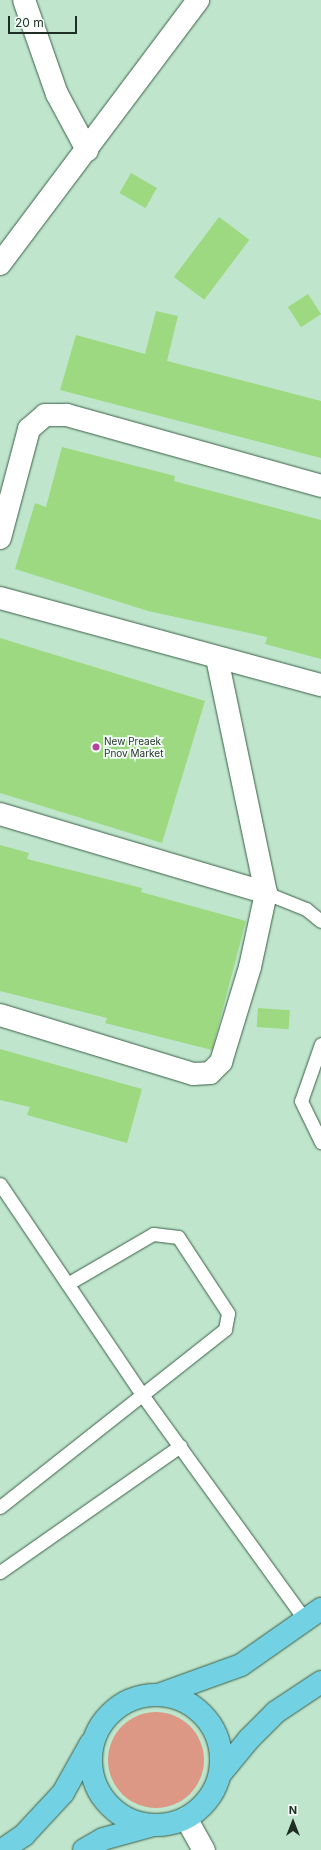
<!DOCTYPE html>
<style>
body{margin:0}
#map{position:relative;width:321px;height:1850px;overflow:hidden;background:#bfe6cc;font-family:Inter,sans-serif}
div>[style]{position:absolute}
.green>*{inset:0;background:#dd9885}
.round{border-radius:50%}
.building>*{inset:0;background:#9dd980;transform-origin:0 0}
.roads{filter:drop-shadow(0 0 1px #3b5e48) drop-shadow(0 0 1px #3b5e48)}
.service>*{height:13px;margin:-6.5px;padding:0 6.5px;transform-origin:6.5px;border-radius:6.5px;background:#fff}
.minor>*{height:22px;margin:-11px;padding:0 11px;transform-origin:11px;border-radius:11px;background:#fff}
.primary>*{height:22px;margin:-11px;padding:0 11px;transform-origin:11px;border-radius:11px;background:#73d1e4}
.primary>.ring{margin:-11px;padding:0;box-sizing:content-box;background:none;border:22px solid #73d1e4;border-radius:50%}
.dots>*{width:11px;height:11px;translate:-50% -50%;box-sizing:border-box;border:2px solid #f6fef9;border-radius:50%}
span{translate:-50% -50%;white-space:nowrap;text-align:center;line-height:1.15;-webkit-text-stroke:3.5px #f6fef9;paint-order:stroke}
.poi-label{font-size:10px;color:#1f2e24}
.left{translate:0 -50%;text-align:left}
.north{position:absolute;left:273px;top:1802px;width:40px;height:40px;-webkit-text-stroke:3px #f6fef9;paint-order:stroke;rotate:0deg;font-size:11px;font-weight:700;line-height:16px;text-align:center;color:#1f2e24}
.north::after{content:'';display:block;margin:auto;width:14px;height:18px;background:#1f2e24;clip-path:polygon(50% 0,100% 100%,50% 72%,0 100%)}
.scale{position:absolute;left:8px;top:16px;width:69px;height:18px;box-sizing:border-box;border:2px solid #1f2e24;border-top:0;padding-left:5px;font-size:12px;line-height:14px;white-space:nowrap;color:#1f2e24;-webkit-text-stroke:3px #f6fef9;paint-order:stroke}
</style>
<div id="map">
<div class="green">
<i class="round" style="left:108px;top:1712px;width:96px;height:96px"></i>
</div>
<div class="building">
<i style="left:131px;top:173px;width:30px;height:23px;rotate:30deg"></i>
<i style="left:219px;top:217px;width:38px;height:75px;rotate:37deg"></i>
<i style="left:308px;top:294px;width:24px;height:24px;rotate:57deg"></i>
<i style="clip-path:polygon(156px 311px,178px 316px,167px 361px,321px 401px,321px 458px,60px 390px,76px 335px,145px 354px)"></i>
<i style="clip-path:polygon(62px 447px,175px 476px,174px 481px,321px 520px,321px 659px,265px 644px,267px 637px,148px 611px,15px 569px,35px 503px,46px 507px)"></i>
<i style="clip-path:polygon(0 638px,205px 701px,162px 843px,0 793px)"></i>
<i style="clip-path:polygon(0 845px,29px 853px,27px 859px,142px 888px,141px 892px,246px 921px,212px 1050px,105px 1023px,107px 1018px,0 991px)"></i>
<i style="left:258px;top:1008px;width:32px;height:19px;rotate:4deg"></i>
<i style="clip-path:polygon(0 1049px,142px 1089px,127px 1143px,27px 1115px,30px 1107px,0 1100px)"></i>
</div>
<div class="roads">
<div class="service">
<i style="left:266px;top:893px;width:43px;rotate:21.8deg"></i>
<i style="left:306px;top:909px;width:19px;rotate:39deg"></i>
<i style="left:321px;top:1044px;width:60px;rotate:109.3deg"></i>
<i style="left:301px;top:1101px;width:46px;rotate:64deg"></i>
<i style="left:0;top:1184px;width:256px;rotate:56deg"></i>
<i style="left:143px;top:1396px;width:276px;rotate:54.1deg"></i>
<i style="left:0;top:1507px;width:287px;rotate:-38.3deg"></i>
<i style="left:225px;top:1329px;width:16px;rotate:-79deg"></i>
<i style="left:228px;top:1313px;width:91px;rotate:-123.3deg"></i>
<i style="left:178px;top:1237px;width:25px;rotate:-173deg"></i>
<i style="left:153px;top:1234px;width:99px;rotate:149.8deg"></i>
<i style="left:0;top:1572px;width:220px;rotate:-35deg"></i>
</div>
<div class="minor">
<i style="left:24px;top:0;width:100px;rotate:70.7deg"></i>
<i style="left:57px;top:94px;width:64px;rotate:61.8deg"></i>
<i style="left:0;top:264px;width:330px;rotate:-53.1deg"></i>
<i style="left:0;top:538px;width:113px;rotate:-75.1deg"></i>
<i style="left:29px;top:429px;width:21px;rotate:-41deg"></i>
<i style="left:45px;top:415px;width:22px"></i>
<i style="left:67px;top:415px;width:264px;rotate:15.6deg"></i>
<i style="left:0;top:598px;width:333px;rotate:15.2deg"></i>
<i style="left:0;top:814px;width:277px;rotate:16.5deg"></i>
<i style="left:0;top:1015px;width:202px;rotate:17deg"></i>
<i style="left:193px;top:1074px;width:17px;rotate:-3deg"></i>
<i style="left:210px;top:1073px;width:16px;rotate:-45deg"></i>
<i style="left:221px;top:1062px;width:99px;rotate:-73deg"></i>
<i style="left:250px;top:967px;width:76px;rotate:-77.8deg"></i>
<i style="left:266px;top:893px;width:240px;rotate:-101.8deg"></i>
<i style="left:186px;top:1818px;width:37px;rotate:61deg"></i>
</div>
<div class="primary">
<i class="ring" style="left:91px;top:1695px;width:108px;height:108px"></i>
<i style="left:158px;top:1695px;width:88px;rotate:-19.9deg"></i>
<i style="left:241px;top:1665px;width:98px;rotate:-35deg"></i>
<i style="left:221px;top:1773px;width:44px;rotate:-50.5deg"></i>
<i style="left:249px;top:1739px;width:38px;rotate:-45deg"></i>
<i style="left:276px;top:1712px;width:54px;rotate:-33.7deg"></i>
<i style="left:2px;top:1850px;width:27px;rotate:-34deg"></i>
<i style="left:24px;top:1835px;width:57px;rotate:-47.1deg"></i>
<i style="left:63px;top:1793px;width:57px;rotate:-60.8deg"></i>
<i style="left:84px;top:1850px;width:22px;rotate:-30deg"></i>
<i style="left:103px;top:1839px;width:49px;rotate:-15.5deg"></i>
</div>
</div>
<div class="dots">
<i style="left:96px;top:747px;background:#b5439f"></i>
</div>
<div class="poi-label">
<span class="left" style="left:104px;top:747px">New Preaek<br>Pnov Market</span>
</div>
<div class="north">N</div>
<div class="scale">20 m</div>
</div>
